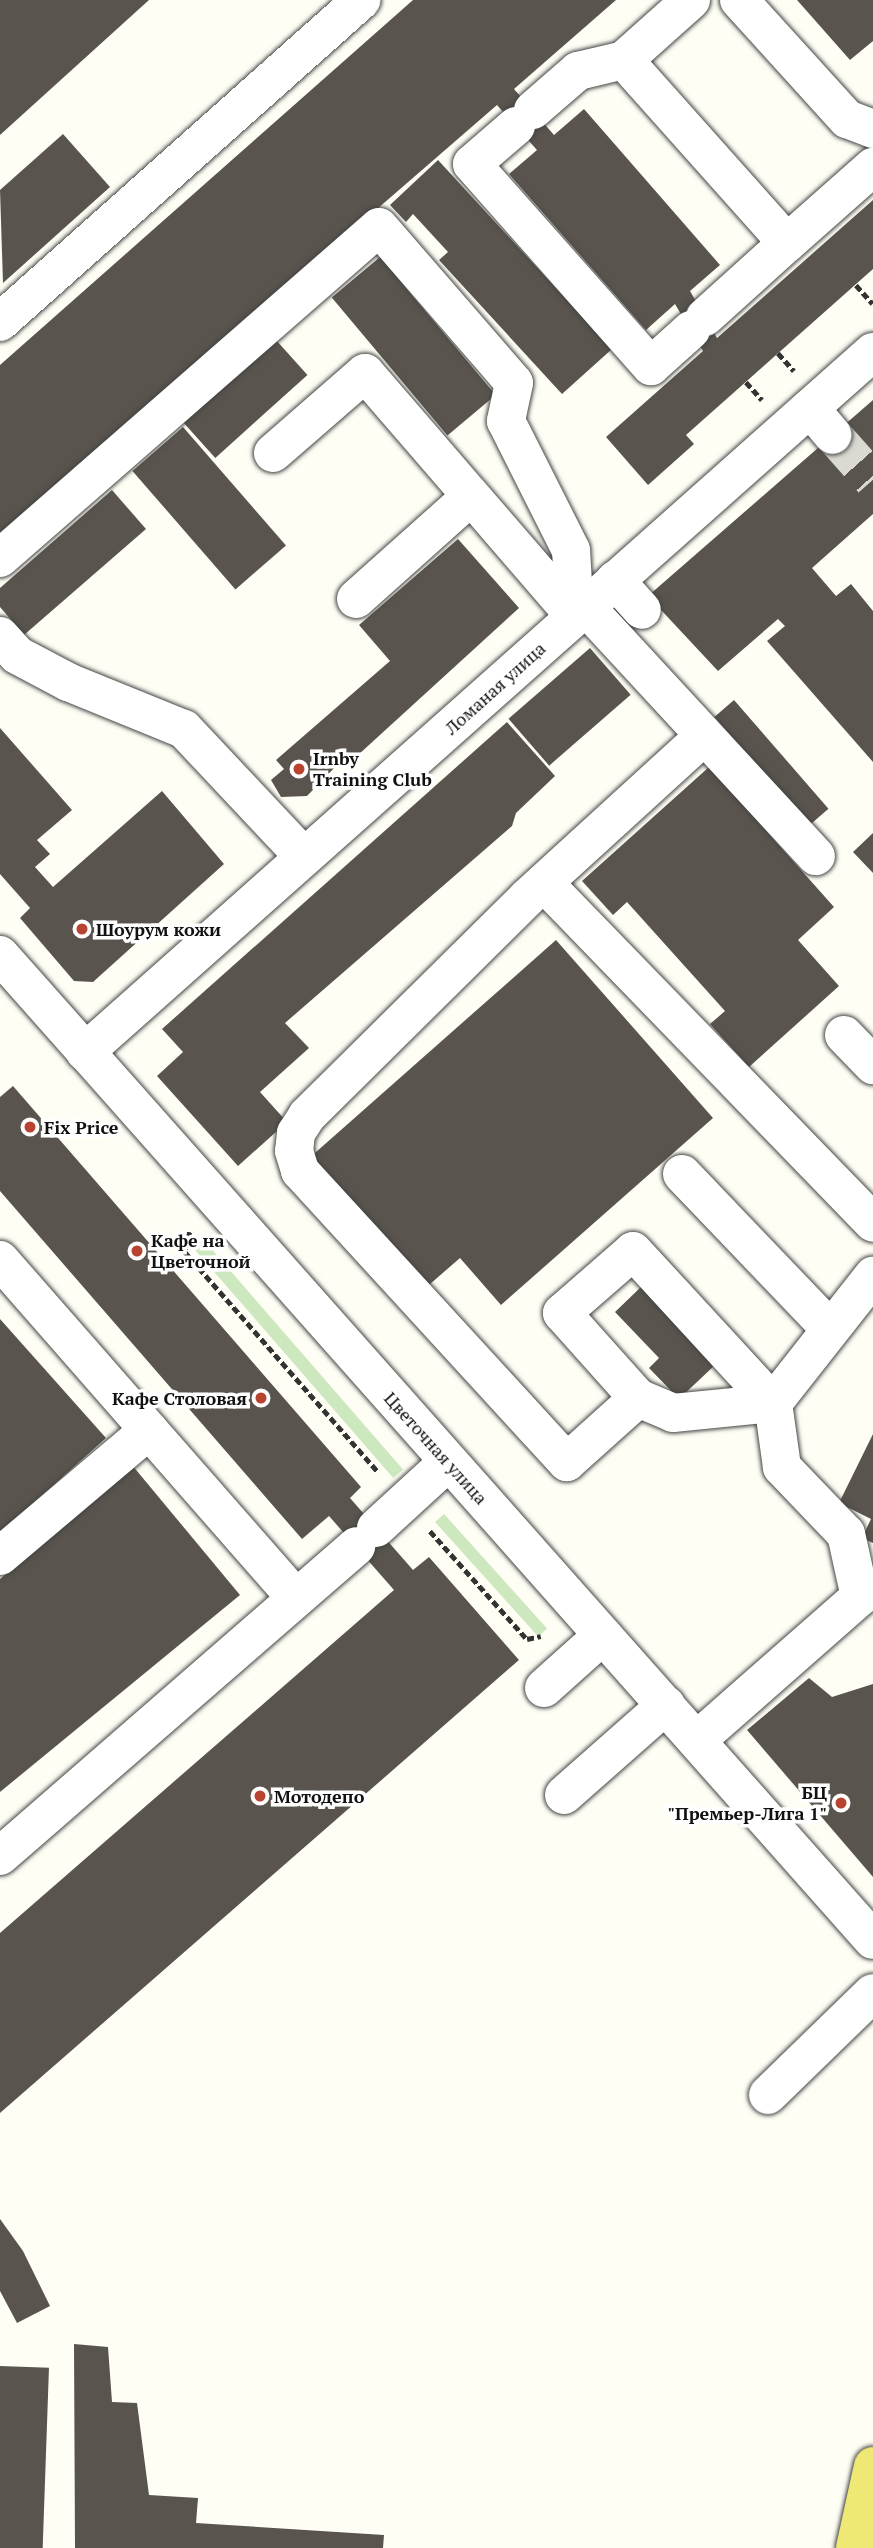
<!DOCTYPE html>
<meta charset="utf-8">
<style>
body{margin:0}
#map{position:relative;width:873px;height:2548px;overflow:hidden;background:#fefef5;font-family:"PT Serif",serif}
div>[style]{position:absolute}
.green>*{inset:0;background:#cde8bf;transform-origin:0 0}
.building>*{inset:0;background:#59544d;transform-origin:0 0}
.minor-tunnel>*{height:38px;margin-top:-19px;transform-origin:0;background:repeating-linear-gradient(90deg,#dadad3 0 38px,transparent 0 57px)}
.path>*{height:4.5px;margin-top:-2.25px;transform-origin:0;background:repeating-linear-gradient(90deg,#333 0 7px,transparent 0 10.5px)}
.roads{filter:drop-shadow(0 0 2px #444) drop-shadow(0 0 2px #444)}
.minor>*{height:38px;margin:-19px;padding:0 19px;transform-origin:19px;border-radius:19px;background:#fff}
.major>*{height:38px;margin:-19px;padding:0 19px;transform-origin:19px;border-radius:19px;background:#efe874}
.dots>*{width:19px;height:19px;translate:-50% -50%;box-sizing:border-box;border:4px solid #fff;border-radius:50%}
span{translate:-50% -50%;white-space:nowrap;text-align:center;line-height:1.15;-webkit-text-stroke:7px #fff;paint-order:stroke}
.street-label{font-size:18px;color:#111}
.poi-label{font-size:18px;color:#111;font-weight:700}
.left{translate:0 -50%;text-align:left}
.right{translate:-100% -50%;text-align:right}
</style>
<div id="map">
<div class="green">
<i style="left:201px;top:1237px;width:308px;height:13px;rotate:49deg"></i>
<i style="left:444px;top:1514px;width:154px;height:12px;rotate:48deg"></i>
</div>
<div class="building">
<i style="clip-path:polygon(0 0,149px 0,0 135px)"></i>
<i style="clip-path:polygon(413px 0,616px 0,514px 89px,554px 135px,584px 109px,720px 265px,690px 291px,717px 338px,873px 200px,873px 269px,686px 435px,694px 444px,648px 485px,606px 437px,703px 351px,675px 304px,646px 330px,509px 174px,537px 150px,497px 105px,0 536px,0 365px)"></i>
<i style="clip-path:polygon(797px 0,873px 0,873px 41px,850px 60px)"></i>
<i style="clip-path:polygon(63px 134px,110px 187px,3px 283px,0 190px)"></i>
<i style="clip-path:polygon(438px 160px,612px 349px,562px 394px,439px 260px,448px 252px,413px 214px,406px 222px,390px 205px)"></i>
<i style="left:380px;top:257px;width:180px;height:63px;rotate:50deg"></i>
<i style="left:276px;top:340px;width:47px;height:124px;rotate:48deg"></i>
<i style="clip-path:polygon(873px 400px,873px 514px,812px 568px,836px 596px,851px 584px,873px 611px,873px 762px,767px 641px,785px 626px,778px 619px,718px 671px,648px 596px)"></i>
<i style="left:183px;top:427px;width:157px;height:67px;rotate:49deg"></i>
<i style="clip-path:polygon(112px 490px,146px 529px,24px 635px,0 607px,0 588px)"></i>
<i style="clip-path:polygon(458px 539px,519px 608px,346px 766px,341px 761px,307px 796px,281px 797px,271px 780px,284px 769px,276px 760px,390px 661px,359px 625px)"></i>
<i style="left:590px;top:648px;width:62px;height:108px;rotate:49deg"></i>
<i style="left:734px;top:700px;width:144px;height:26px;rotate:49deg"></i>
<i style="clip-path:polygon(507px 722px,555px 776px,516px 813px,512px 826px,285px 1023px,309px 1048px,260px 1092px,287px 1122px,238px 1166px,157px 1076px,183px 1052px,162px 1029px)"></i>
<i style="clip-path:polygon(0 728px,72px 810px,37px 840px,50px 854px,35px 867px,53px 887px,162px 791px,224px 864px,93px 982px,74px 981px,20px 918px,30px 908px,0 874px)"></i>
<i style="clip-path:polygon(709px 767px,834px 907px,798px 940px,839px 986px,749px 1067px,710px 1024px,725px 1011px,627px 902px,613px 915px,582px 881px)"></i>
<i style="clip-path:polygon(873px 833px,873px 873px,853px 852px)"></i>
<i style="clip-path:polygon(556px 940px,713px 1118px,501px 1305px,460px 1258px,422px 1291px,307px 1160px)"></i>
<i style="clip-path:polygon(13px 1086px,361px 1487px,350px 1498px,413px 1570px,429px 1557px,519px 1660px,0 2113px,0 1933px,394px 1590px,329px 1516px,302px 1539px,0 1191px,0 1097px)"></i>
<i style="clip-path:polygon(641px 1287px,715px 1365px,679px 1399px,649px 1368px,659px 1358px,615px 1312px)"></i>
<i style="clip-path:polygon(0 1319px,106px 1438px,0 1533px)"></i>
<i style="clip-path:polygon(873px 1434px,873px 1543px,862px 1538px,871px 1519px,839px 1503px)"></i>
<i style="clip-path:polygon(132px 1465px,240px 1595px,0 1792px,0 1579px)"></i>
<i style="clip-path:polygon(809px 1678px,832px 1697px,873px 1684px,873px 1877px,747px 1730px)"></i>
<i style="clip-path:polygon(0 2219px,23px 2251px,50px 2306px,17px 2323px,0 2291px)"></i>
<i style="clip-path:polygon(74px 2344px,108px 2347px,112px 2402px,137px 2403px,149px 2495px,198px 2498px,196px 2523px,384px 2535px,383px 2548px,75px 2548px)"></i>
<i style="left:0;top:2366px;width:49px;height:182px;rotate:2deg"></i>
</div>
<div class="minor-tunnel">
<i style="left:833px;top:435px;width:60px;rotate:48.4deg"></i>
</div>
<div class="path">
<i style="left:856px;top:285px;width:25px;rotate:48deg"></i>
<i style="left:778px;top:353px;width:24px;rotate:48deg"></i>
<i style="left:746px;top:382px;width:24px;rotate:48deg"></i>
<i style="left:190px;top:1232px;width:21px;rotate:104deg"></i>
<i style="left:185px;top:1252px;width:293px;rotate:48.7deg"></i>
<i style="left:430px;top:1531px;width:145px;rotate:48.1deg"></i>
<i style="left:527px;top:1639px;width:14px;rotate:-12deg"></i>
</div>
<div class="roads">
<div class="minor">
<i style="left:691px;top:0;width:90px;rotate:138.2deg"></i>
<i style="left:624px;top:60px;width:245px;rotate:48.3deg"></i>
<i style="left:787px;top:243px;width:115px;rotate:-41.5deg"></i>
<i style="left:739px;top:0;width:161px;rotate:47.8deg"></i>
<i style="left:847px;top:119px;width:28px;rotate:21deg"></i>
<i style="left:533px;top:110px;width:60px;rotate:-40.9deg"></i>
<i style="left:578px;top:71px;width:47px;rotate:-13.4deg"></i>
<i style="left:516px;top:126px;width:58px;rotate:139.2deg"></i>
<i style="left:472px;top:164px;width:270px;rotate:48.5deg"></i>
<i style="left:651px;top:366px;width:54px;rotate:-42deg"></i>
<i style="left:705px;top:317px;width:110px;rotate:-42.1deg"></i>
<i style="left:0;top:322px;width:484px;rotate:-41.7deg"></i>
<i style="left:810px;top:408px;width:35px;rotate:50deg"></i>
<i style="left:273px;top:453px;width:122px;rotate:-41deg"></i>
<i style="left:365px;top:373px;width:321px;rotate:49.2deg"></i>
<i style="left:0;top:558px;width:503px;rotate:-41.13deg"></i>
<i style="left:379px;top:227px;width:206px;rotate:49.1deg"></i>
<i style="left:514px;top:383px;width:39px;rotate:102deg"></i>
<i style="left:506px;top:421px;width:144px;rotate:63.3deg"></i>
<i style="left:571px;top:550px;width:66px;rotate:86.5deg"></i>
<i style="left:615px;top:580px;width:40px;rotate:48deg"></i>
<i style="left:356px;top:599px;width:154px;rotate:-41.8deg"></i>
<i style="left:586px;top:607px;width:339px;rotate:47.3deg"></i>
<i style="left:0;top:636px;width:25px;rotate:48deg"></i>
<i style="left:17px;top:655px;width:58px;rotate:27.9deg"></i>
<i style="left:68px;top:682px;width:125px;rotate:22.1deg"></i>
<i style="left:184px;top:729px;width:175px;rotate:46.8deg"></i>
<i style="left:702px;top:738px;width:237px;rotate:137.6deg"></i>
<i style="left:527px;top:898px;width:310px;rotate:135.3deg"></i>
<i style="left:307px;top:1116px;width:20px;rotate:123deg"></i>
<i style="left:296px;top:1133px;width:18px;rotate:96deg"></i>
<i style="left:294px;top:1151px;width:21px;rotate:73deg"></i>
<i style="left:300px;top:1171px;width:395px;rotate:47.5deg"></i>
<i style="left:567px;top:1462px;width:96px;rotate:-42deg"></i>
<i style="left:638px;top:1398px;width:38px;rotate:23deg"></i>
<i style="left:673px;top:1413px;width:100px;rotate:-5.7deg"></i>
<i style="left:544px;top:883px;width:473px;rotate:45.9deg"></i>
<i style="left:0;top:955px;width:1316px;rotate:48.45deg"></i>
<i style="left:844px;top:1035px;width:42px;rotate:46deg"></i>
<i style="left:85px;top:1052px;width:1054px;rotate:-41.62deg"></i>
<i style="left:682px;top:1174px;width:214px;rotate:46.3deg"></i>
<i style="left:0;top:1260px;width:449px;rotate:48.8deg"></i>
<i style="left:638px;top:1398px;width:114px;rotate:-131.8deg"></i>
<i style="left:562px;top:1313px;width:94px;rotate:-41.1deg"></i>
<i style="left:633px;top:1251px;width:207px;rotate:47.4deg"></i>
<i style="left:376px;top:1528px;width:98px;rotate:-42.5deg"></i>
<i style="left:0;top:1556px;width:195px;rotate:-40.2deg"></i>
<i style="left:544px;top:1688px;width:79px;rotate:-41.9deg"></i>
<i style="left:697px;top:1740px;width:217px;rotate:-41.3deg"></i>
<i style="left:860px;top:1597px;width:65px;rotate:-102.5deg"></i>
<i style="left:846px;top:1534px;width:93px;rotate:-133.7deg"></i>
<i style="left:782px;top:1467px;width:65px;rotate:-98deg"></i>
<i style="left:773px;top:1403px;width:162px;rotate:-51.8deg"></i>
<i style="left:564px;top:1795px;width:136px;rotate:-41.4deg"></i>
<i style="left:0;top:1856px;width:472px;rotate:-41deg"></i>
<i style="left:768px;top:2095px;width:146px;rotate:-44.2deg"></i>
</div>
<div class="major">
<i style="left:855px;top:2548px;width:84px;rotate:-77.6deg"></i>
</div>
</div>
<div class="dots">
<i style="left:299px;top:769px;background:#b84331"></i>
<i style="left:82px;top:929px;background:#b84331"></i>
<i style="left:30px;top:1127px;background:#b84331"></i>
<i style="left:137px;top:1251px;background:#b84331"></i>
<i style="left:261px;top:1398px;background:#b84331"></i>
<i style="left:260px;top:1796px;background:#b84331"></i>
<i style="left:841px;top:1803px;background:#b84331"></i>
</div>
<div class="street-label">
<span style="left:495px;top:688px;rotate:-42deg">Ломаная улица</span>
<span style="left:436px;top:1448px;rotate:48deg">Цветочная улица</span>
</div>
<div class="poi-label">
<span class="left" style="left:313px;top:769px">Irnby<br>Training Club</span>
<span class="left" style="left:96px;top:929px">Шоурум кожи</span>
<span class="left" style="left:44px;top:1127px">Fix Price</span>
<span class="left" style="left:151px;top:1251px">Кафе на<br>Цветочной</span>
<span class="right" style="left:247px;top:1398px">Кафе Столовая</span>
<span class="right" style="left:827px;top:1803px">БЦ<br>"Премьер-Лига 1"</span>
<span class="left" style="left:274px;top:1796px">Мотодепо</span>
</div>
</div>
